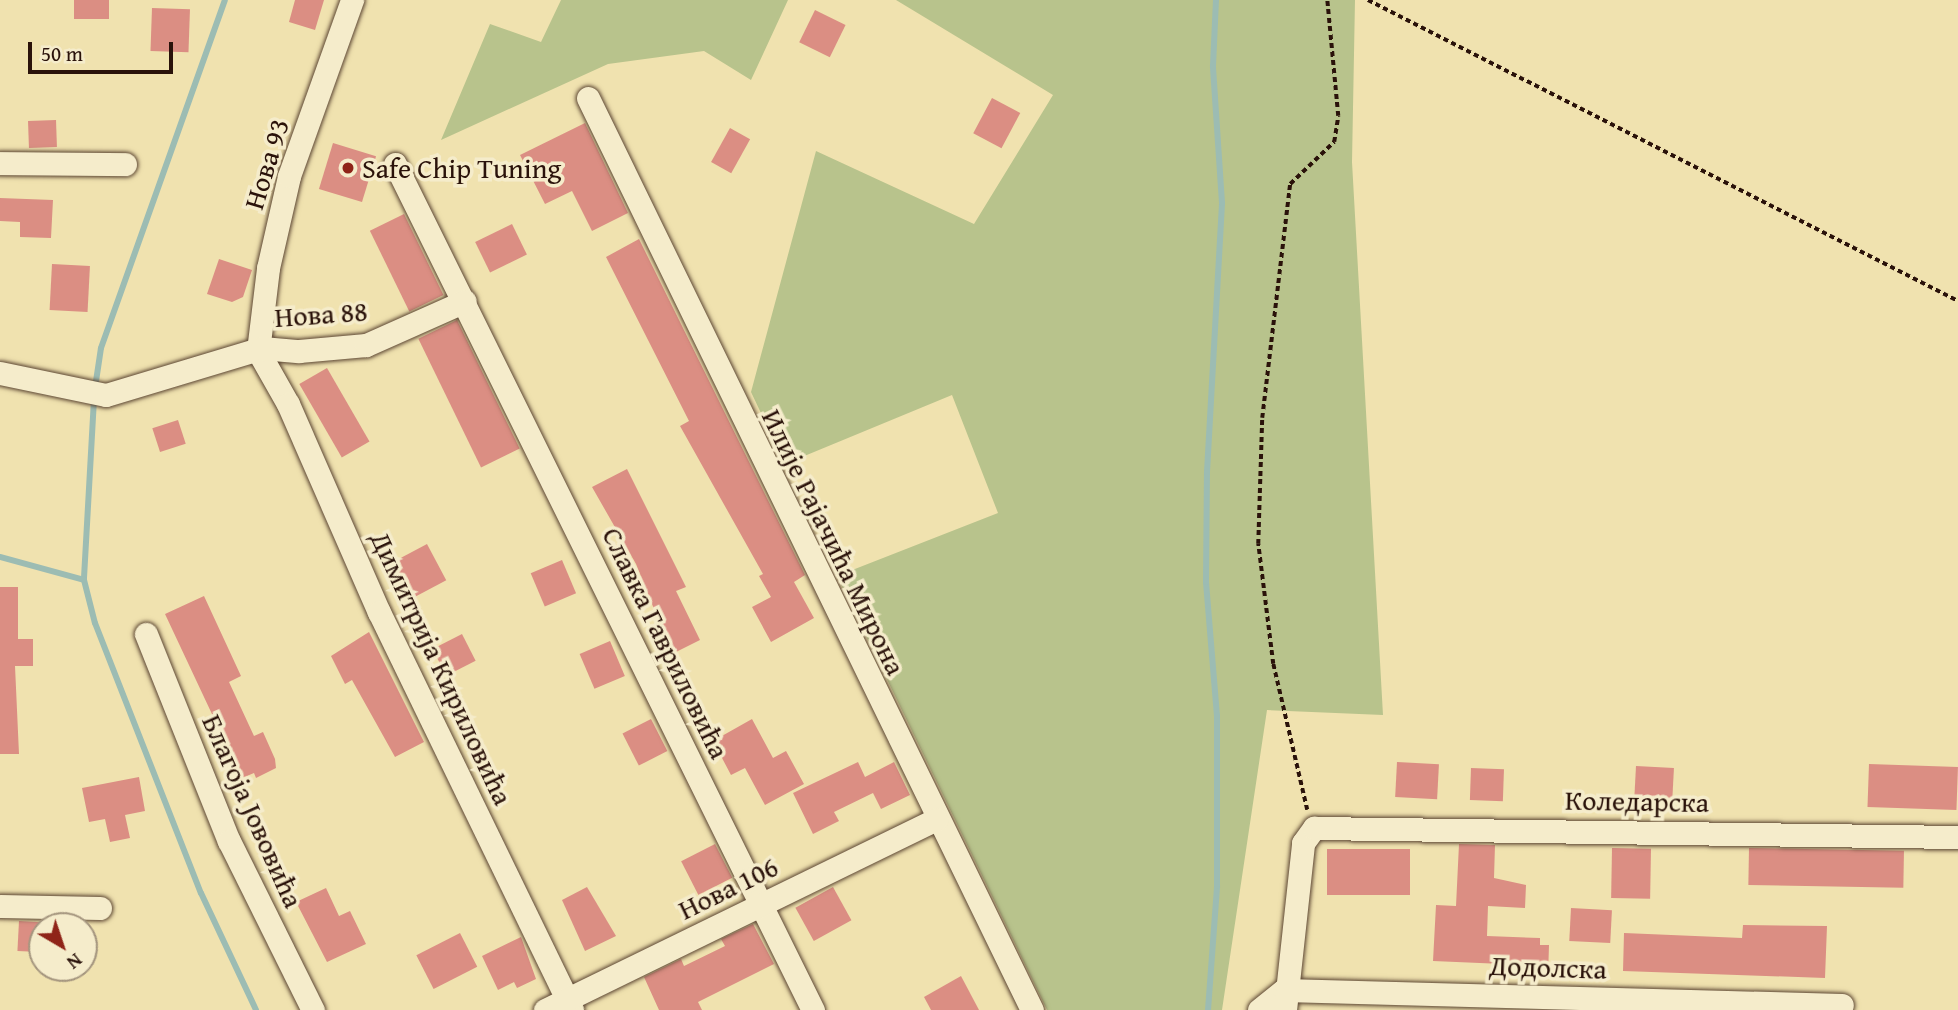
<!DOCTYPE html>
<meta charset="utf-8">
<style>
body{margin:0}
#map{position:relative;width:1958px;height:1010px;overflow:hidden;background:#f0e2af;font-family:"Gentium Book Plus",serif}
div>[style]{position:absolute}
.green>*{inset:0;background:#b8c38c}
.stream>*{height:6px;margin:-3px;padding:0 3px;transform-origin:3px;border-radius:3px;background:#9cbcb3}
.building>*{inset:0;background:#db8e83;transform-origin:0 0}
.path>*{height:3.5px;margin-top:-1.75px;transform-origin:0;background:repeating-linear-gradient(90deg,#2a120a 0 5px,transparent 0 8.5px)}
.roads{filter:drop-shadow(0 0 2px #5c4633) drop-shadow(0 0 2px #5c4633)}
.minor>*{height:23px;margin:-11.5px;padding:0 11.5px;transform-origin:11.5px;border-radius:11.5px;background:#f5eccb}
.dots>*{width:19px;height:19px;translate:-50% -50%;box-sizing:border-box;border:4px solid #f5eccb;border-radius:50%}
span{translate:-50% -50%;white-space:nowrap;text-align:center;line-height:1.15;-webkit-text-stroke:7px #f5eccb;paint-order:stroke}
.street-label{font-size:28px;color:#2a120a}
.poi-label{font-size:28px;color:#2a120a}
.left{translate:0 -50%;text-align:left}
.north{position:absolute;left:28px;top:912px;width:70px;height:70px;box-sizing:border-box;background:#f5eccb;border:2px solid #a4957e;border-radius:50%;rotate:141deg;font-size:19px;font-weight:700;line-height:28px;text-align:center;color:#2a120a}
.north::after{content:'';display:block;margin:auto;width:24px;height:32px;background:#8f2418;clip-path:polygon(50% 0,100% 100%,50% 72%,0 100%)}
.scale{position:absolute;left:28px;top:42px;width:145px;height:32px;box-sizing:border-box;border:4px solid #2a120a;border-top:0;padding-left:9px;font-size:21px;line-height:24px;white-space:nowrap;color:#2a120a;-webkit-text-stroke:5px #f5eccb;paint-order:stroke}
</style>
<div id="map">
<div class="green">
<i style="clip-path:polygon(561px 0,788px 0,751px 80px,704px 51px,608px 64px,441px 140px,490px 24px,541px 42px)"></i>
<i style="clip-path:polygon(896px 0,1355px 0,1352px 162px,1383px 715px,1267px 710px,1222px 1010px,1047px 1010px,837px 576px,998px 513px,952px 395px,785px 464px,751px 392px,816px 151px,974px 224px,1053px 95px)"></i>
</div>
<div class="stream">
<i style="left:95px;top:388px;width:40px;rotate:-81.5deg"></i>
<i style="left:101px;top:348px;width:369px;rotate:-70.4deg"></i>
<i style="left:94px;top:399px;width:181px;rotate:93.2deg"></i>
<i style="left:84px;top:580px;width:44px;rotate:75.7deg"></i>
<i style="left:95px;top:623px;width:290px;rotate:68.6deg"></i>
<i style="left:201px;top:893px;width:129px;rotate:64.8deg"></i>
<i style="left:0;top:557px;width:87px;rotate:15.3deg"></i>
<i style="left:1208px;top:1010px;width:124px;rotate:-85.8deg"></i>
<i style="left:1217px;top:886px;width:170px;rotate:-90deg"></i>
<i style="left:1217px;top:716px;width:134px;rotate:-94.7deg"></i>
<i style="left:1206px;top:582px;width:110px;rotate:-89.5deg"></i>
<i style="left:1207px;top:472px;width:269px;rotate:-86.8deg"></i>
<i style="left:1222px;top:203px;width:137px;rotate:-93.8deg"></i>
<i style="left:1213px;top:66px;width:66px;rotate:-87.4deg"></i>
</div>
<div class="building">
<i style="left:74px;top:0;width:35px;height:19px"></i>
<i style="clip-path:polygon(295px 0,324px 0,315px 30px,289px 22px)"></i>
<i style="left:152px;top:8px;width:38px;height:43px;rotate:2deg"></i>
<i style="left:815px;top:10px;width:34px;height:36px;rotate:26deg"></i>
<i style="left:992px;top:98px;width:32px;height:40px;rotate:28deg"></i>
<i style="left:56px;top:120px;width:27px;height:28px;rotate:88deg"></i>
<i style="clip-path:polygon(585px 123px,628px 213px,592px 231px,572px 191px,545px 204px,520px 155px)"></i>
<i style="left:730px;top:128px;width:23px;height:39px;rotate:29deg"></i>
<i style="left:333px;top:143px;width:45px;height:48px;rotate:17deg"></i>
<i style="clip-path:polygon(0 198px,53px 200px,51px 238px,20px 237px,20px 222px,0 221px)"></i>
<i style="left:404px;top:214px;width:90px;height:38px;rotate:64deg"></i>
<i style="left:512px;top:224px;width:34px;height:41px;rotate:64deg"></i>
<i style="clip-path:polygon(639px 239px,805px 575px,794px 582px,814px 618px,771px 642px,752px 607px,771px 597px,759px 576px,763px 574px,680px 426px,689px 421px,606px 257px)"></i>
<i style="clip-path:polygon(219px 259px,252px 270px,243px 297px,232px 302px,207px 294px)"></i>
<i style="left:52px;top:264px;width:38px;height:46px;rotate:3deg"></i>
<i style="left:457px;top:320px;width:143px;height:43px;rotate:64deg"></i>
<i style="left:327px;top:368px;width:85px;height:32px;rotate:60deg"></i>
<i style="left:178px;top:420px;width:25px;height:27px;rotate:72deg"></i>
<i style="clip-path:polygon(627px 469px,686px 587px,676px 591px,700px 640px,672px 654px,636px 564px,592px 487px)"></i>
<i style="left:427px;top:544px;width:41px;height:40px;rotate:62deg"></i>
<i style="left:562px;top:560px;width:36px;height:34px;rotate:67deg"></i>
<i style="clip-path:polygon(0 587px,18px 587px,18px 639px,33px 639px,33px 666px,15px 666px,19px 754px,0 754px)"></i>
<i style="clip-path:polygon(204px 596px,241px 676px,229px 682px,254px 736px,263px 732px,275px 759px,276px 768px,256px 778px,254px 773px,242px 778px,165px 614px)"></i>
<i style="clip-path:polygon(369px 632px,424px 742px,395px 757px,352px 680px,345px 684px,331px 656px)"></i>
<i style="left:462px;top:634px;width:30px;height:33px;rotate:63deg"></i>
<i style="left:610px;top:641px;width:38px;height:33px;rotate:67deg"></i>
<i style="left:651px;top:719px;width:36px;height:32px;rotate:63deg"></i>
<i style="clip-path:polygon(752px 719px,773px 758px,786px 751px,804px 784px,765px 805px,745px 768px,731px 775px,713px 741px)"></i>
<i style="clip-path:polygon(858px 762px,865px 777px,894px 762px,910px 795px,881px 809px,873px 793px,834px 812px,839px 821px,813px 834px,793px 793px)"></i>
<i style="left:1397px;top:762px;width:42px;height:35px;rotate:3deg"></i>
<i style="left:1869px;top:764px;width:89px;height:43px;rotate:2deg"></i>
<i style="left:1636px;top:766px;width:38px;height:35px;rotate:3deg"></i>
<i style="left:1471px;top:768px;width:33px;height:32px;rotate:2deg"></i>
<i style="clip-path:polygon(139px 777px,145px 811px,125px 815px,130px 838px,110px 842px,105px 819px,89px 822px,82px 788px)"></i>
<i style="left:715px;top:844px;width:38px;height:38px;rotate:63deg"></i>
<i style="clip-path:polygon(1459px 844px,1495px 845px,1494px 878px,1526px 885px,1525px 908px,1488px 906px,1487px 936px,1540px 938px,1540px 945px,1549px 945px,1548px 977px,1503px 975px,1503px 964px,1433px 961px,1436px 905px,1456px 906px)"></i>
<i style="left:1612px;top:848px;width:39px;height:50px;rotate:1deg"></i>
<i style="left:1749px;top:848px;width:155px;height:37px;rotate:1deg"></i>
<i style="left:1410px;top:849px;width:46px;height:83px;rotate:90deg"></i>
<i style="clip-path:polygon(587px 887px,616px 936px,585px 951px,562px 900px)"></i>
<i style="left:833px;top:887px;width:38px;height:43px;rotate:61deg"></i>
<i style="clip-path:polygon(326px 888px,339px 916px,350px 911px,366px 944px,327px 962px,296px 902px)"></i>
<i style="left:1571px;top:908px;width:41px;height:33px;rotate:3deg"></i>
<i style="left:19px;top:921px;width:22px;height:30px;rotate:3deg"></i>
<i style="clip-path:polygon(753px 924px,774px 964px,698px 1002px,702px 1010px,659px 1010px,644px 977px,681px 959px,684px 966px,725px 946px,721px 939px)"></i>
<i style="clip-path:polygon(1743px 925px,1827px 926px,1825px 978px,1623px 971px,1624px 933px,1742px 938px)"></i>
<i style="left:460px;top:933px;width:38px;height:49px;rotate:63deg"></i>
<i style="clip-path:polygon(521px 937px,536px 979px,517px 988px,514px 982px,498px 990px,482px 956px)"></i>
<i style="clip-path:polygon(961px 976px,979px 1010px,931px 1010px,924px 997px)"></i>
</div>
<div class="path">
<i style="left:1368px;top:0;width:662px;rotate:27.03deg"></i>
<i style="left:1307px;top:810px;width:150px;rotate:-103.1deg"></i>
<i style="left:1273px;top:664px;width:121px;rotate:-97.1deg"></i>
<i style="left:1258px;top:544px;width:126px;rotate:-88.2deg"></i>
<i style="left:1262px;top:418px;width:236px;rotate:-83.2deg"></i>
<i style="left:1290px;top:184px;width:61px;rotate:-43.7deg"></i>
<i style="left:1334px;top:142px;width:26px;rotate:-81deg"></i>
<i style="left:1338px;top:116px;width:117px;rotate:-95.4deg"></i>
</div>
<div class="roads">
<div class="minor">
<i style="left:588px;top:98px;width:1014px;rotate:64.04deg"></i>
<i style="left:0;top:163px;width:125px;rotate:0.5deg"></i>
<i style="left:395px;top:164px;width:944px;rotate:63.71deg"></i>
<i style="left:258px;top:351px;width:61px;rotate:60.5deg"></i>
<i style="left:288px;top:404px;width:227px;rotate:66.4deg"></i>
<i style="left:379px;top:612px;width:442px;rotate:64.1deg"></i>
<i style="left:258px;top:351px;width:84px;rotate:-83.1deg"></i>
<i style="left:268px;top:268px;width:94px;rotate:-77.1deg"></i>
<i style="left:289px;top:176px;width:187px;rotate:-70.3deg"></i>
<i style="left:0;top:373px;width:108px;rotate:11.7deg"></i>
<i style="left:106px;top:395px;width:163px;rotate:-16.8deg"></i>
<i style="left:262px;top:348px;width:37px;rotate:5deg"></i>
<i style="left:299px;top:351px;width:67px;rotate:-5.1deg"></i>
<i style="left:366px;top:345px;width:108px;rotate:-24deg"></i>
<i style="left:146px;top:634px;width:223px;rotate:68.2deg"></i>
<i style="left:229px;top:841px;width:189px;rotate:63.6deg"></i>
<i style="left:0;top:906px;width:100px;rotate:1.1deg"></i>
<i style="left:545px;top:1010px;width:435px;rotate:-26deg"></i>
<i style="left:1259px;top:1010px;width:32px;rotate:-39deg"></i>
<i style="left:1284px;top:990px;width:558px;rotate:1.54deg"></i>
<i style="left:1285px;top:1010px;width:168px;rotate:-83.8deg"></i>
<i style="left:1303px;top:843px;width:19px;rotate:-54deg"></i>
<i style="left:1314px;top:828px;width:644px;rotate:0.8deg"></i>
</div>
</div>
<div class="dots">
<i style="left:348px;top:168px;background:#8f2418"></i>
</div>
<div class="street-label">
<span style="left:266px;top:164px;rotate:-73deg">Нова 93</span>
<span style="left:321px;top:314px;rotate:-4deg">Нова 88</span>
<span style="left:834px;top:542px;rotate:64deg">Илије Рајачића Мирона</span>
<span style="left:666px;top:643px;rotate:64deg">Славка Гавриловића</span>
<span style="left:442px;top:668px;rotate:65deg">Димитрија Кириловића</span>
<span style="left:1637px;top:801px;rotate:1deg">Коледарска</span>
<span style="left:253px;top:811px;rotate:66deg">Благоја Јововића</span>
<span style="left:728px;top:888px;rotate:-26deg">Нова 106</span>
<span style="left:1548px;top:967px;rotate:2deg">Додолска</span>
</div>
<div class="poi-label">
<span class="left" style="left:362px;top:168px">Safe Chip Tuning</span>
</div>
<div class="north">N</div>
<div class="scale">50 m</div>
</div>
